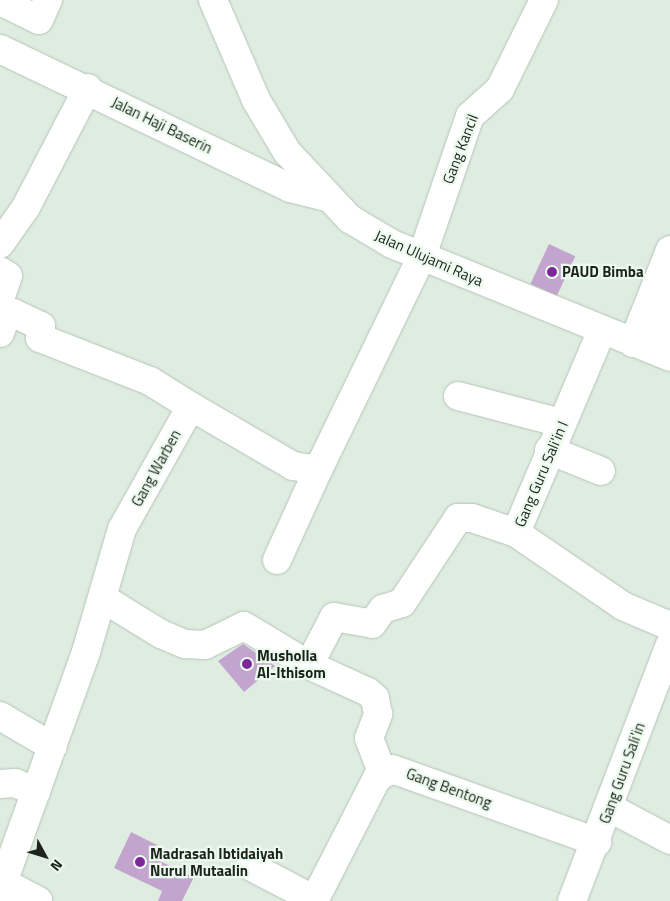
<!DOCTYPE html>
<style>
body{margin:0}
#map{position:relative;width:670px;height:901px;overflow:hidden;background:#dfede1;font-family:"Titillium Web",sans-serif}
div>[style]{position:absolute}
.building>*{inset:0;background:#c3a4cf;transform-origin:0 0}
.roads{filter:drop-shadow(0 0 1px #b5c3b8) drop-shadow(0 0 1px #b5c3b8)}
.minor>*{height:28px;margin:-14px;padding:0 14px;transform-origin:14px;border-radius:14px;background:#fff}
.dots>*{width:14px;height:14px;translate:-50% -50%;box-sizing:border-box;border:2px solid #ecfaee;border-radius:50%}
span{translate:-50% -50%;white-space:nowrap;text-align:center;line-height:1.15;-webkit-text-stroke:4.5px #ecfaee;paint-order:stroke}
.street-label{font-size:15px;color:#1d221d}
.poi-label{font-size:15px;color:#1d221d;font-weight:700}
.left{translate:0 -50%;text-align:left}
.north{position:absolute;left:20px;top:831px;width:50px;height:50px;-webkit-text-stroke:4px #ecfaee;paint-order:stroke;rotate:129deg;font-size:14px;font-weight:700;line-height:20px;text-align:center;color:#1d221d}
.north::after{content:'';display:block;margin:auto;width:18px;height:22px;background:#1d221d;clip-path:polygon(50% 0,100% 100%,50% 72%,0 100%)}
</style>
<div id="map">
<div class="building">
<i style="left:549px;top:244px;width:29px;height:44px;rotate:25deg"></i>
<i style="clip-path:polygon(243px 644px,275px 666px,244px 692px,218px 661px)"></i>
<i style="clip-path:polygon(131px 832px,157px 845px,151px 857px,194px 877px,182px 901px,158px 901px,162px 891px,114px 868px)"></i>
</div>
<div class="roads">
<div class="minor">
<i style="left:213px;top:0;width:109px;rotate:66.7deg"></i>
<i style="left:256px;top:100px;width:61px;rotate:59.2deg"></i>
<i style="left:287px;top:152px;width:92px;rotate:46.8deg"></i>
<i style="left:350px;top:219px;width:49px;rotate:30.8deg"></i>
<i style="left:392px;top:244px;width:300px;rotate:22.1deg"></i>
<i style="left:0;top:1px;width:43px;rotate:26deg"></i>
<i style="left:39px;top:20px;width:22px;rotate:-66deg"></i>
<i style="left:0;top:49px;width:322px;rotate:25.6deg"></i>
<i style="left:290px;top:188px;width:36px;rotate:14deg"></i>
<i style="left:0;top:244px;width:45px;rotate:-54.9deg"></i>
<i style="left:26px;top:207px;width:134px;rotate:-62.5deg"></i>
<i style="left:0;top:271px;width:9px;rotate:32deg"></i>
<i style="left:8px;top:276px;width:24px;rotate:109deg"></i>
<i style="left:602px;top:330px;width:220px;rotate:113deg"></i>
<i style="left:516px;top:533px;width:130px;rotate:34.3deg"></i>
<i style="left:623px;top:606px;width:51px;rotate:23.1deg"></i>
<i style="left:0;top:333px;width:15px;rotate:-70deg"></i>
<i style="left:5px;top:319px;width:10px;rotate:-37deg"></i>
<i style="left:13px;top:313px;width:31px;rotate:25deg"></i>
<i style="left:41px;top:326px;width:12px;rotate:95deg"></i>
<i style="left:40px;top:338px;width:118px;rotate:21.4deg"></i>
<i style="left:150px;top:381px;width:49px;rotate:31.8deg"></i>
<i style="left:633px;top:343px;width:100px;rotate:-68.3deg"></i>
<i style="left:660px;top:353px;width:25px;rotate:-88deg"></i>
<i style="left:661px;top:328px;width:37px;rotate:-76deg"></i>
<i style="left:458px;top:396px;width:107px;rotate:14.6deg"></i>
<i style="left:549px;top:450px;width:56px;rotate:22deg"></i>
<i style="left:277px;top:560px;width:99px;rotate:-65.5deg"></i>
<i style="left:104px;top:599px;width:67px;rotate:31.6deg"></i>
<i style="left:161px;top:634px;width:26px;rotate:23deg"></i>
<i style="left:185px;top:644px;width:20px;rotate:3deg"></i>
<i style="left:205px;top:645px;width:43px;rotate:-26deg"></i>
<i style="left:244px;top:626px;width:76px;rotate:31deg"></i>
<i style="left:0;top:716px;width:61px;rotate:30.3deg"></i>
<i style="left:382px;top:772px;width:36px;rotate:-111deg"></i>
<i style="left:369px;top:738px;width:26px;rotate:-69deg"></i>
<i style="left:378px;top:714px;width:16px;rotate:-101deg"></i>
<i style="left:375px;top:698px;width:9px;rotate:-139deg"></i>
<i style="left:368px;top:692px;width:65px;rotate:-155.4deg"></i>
<i style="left:309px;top:665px;width:54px;rotate:-62.5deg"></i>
<i style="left:334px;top:617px;width:39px;rotate:10deg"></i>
<i style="left:372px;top:624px;width:19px;rotate:-54deg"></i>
<i style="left:383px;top:609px;width:20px;rotate:-18deg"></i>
<i style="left:402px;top:603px;width:102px;rotate:-56.6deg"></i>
<i style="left:458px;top:518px;width:14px"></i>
<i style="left:472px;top:518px;width:46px;rotate:18.8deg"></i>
<i style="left:0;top:784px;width:15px;rotate:-4deg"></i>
<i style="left:15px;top:783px;width:23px;rotate:23deg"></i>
<i style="left:608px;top:807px;width:70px;rotate:28deg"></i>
<i style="left:250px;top:866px;width:73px;rotate:27.6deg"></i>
<i style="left:3px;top:882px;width:40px;rotate:28deg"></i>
<i style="left:0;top:891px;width:254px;rotate:-70.2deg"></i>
<i style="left:86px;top:652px;width:128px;rotate:-73.7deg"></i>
<i style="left:122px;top:529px;width:131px;rotate:-60.7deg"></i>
<i style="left:186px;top:415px;width:10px;rotate:-53deg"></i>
<i style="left:192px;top:407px;width:117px;rotate:30.3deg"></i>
<i style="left:293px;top:466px;width:25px;rotate:9deg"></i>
<i style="left:318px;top:470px;width:238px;rotate:-64.1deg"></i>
<i style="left:422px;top:256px;width:148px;rotate:-71.1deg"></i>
<i style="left:470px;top:116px;width:40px;rotate:-42deg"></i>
<i style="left:500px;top:89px;width:99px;rotate:-63.7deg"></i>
<i style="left:314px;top:901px;width:138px;rotate:-62.9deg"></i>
<i style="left:377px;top:778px;width:17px;rotate:-31deg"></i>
<i style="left:392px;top:769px;width:218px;rotate:19.6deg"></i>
<i style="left:572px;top:901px;width:274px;rotate:-69.1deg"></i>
</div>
</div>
<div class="dots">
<i style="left:552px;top:272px;background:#7c2898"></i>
<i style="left:247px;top:664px;background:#7c2898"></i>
<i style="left:140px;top:862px;background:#7c2898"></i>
</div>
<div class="street-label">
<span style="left:162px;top:125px;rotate:26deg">Jalan Haji Baserin</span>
<span style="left:460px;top:149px;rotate:-69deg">Gang Kancil</span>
<span style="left:429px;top:258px;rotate:24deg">Jalan Ulujami Raya</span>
<span style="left:156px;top:468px;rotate:-61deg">Gang Warben</span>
<span style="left:541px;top:474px;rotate:-67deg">Gang Guru Sali'in I</span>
<span style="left:622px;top:773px;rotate:-70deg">Gang Guru Sali'in</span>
<span style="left:449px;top:788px;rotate:20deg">Gang Bentong</span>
</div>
<div class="poi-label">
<span class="left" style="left:562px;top:272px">PAUD Bimba</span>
<span class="left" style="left:257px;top:664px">Musholla<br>Al-Ithisom</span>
<span class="left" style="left:150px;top:862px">Madrasah Ibtidaiyah<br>Nurul Mutaalin</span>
</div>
<div class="north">N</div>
</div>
